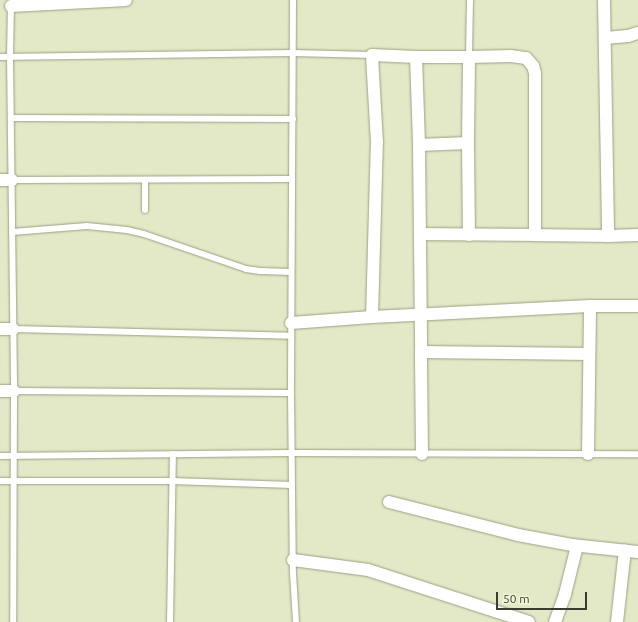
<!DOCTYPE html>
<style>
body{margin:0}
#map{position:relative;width:638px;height:622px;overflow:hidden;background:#e3e8c7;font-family:Ubuntu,sans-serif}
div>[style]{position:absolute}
.roads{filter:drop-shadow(0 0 1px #9ca081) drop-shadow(0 0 1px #9ca081)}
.lane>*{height:6px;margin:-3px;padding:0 3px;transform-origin:3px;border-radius:3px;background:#fff}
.street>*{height:12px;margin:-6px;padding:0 6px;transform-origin:6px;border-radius:6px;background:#fff}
span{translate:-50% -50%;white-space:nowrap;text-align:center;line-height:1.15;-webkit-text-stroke:4px #f0f5d4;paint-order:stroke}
.scale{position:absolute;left:496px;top:592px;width:91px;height:18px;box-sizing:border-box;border:2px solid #3a3c2f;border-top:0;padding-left:5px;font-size:12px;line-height:14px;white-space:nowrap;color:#3a3c2f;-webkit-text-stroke:3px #f0f5d4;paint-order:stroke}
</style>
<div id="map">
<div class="roads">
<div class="lane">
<i style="left:293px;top:0;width:393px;rotate:90.3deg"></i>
<i style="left:291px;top:393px;width:180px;rotate:89.4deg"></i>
<i style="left:293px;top:573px;width:49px;rotate:86.5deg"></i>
<i style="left:11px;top:4px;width:52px;rotate:91.1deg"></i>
<i style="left:10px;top:56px;width:335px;rotate:89.3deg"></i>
<i style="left:14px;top:391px;width:231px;rotate:90.2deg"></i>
<i style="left:0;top:57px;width:293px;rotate:-0.8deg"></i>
<i style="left:293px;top:53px;width:79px;rotate:1.5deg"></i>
<i style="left:469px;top:57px;width:57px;rotate:-89deg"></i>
<i style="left:11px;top:118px;width:282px;rotate:0.2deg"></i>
<i style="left:12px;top:180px;width:280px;rotate:-0.2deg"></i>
<i style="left:145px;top:180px;width:30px;rotate:90deg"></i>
<i style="left:12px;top:232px;width:75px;rotate:-4.6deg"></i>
<i style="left:87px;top:226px;width:40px;rotate:5.7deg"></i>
<i style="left:127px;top:230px;width:17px;rotate:13deg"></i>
<i style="left:144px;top:234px;width:108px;rotate:18.9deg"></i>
<i style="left:246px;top:269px;width:14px;rotate:8deg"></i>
<i style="left:260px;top:271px;width:31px;rotate:2deg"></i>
<i style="left:13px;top:329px;width:278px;rotate:1.4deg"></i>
<i style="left:14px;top:391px;width:277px;rotate:0.4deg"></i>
<i style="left:0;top:456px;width:292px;rotate:-0.6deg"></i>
<i style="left:292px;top:453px;width:346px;rotate:0.2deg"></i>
<i style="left:0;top:481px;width:172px"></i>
<i style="left:172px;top:481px;width:120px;rotate:1.9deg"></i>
<i style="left:170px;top:622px;width:168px;rotate:-89deg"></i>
</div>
<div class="street">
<i style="left:604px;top:0;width:236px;rotate:89deg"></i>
<i style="left:608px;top:236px;width:30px;rotate:-2deg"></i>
<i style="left:11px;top:6px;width:115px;rotate:-3deg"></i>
<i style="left:605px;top:38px;width:23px;rotate:-5deg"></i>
<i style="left:628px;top:36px;width:10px;rotate:-17deg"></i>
<i style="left:469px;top:57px;width:53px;rotate:180deg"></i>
<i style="left:416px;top:57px;width:88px;rotate:88deg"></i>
<i style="left:419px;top:145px;width:49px;rotate:-2.3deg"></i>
<i style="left:468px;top:143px;width:86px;rotate:-89.3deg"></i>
<i style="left:469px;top:57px;width:42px;rotate:-1.4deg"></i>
<i style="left:511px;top:56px;width:15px;rotate:8deg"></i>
<i style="left:526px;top:58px;width:11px;rotate:49deg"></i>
<i style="left:533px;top:66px;width:7px;rotate:74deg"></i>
<i style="left:535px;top:73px;width:162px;rotate:90deg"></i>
<i style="left:535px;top:235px;width:73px;rotate:0.8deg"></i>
<i style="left:468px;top:143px;width:92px;rotate:89.4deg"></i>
<i style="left:419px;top:145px;width:207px;rotate:89.4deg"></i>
<i style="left:0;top:180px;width:12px"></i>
<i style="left:420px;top:234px;width:115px;rotate:0.5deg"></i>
<i style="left:372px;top:317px;width:174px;rotate:-88.4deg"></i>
<i style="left:377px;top:143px;width:88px;rotate:-93.3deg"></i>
<i style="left:372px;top:55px;width:44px;rotate:2.6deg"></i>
<i style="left:291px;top:323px;width:81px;rotate:-4.2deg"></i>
<i style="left:372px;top:317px;width:218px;rotate:-2.9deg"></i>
<i style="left:0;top:329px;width:13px"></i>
<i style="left:0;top:391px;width:14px"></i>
<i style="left:422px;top:454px;width:102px;rotate:-90.6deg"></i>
<i style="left:421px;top:352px;width:168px;rotate:0.7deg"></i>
<i style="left:588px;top:454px;width:148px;rotate:-89.2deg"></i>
<i style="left:590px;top:306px;width:48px"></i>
<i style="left:389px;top:502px;width:133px;rotate:14.3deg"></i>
<i style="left:518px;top:535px;width:55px;rotate:10.5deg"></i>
<i style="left:572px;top:545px;width:66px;rotate:6.1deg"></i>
<i style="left:293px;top:560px;width:76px;rotate:7.6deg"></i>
<i style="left:368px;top:570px;width:169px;rotate:17.9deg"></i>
<i style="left:555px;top:622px;width:30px;rotate:-70deg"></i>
<i style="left:565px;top:594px;width:49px;rotate:-76deg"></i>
<i style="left:617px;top:622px;width:72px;rotate:-83.7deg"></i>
</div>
</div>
<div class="scale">50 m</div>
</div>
